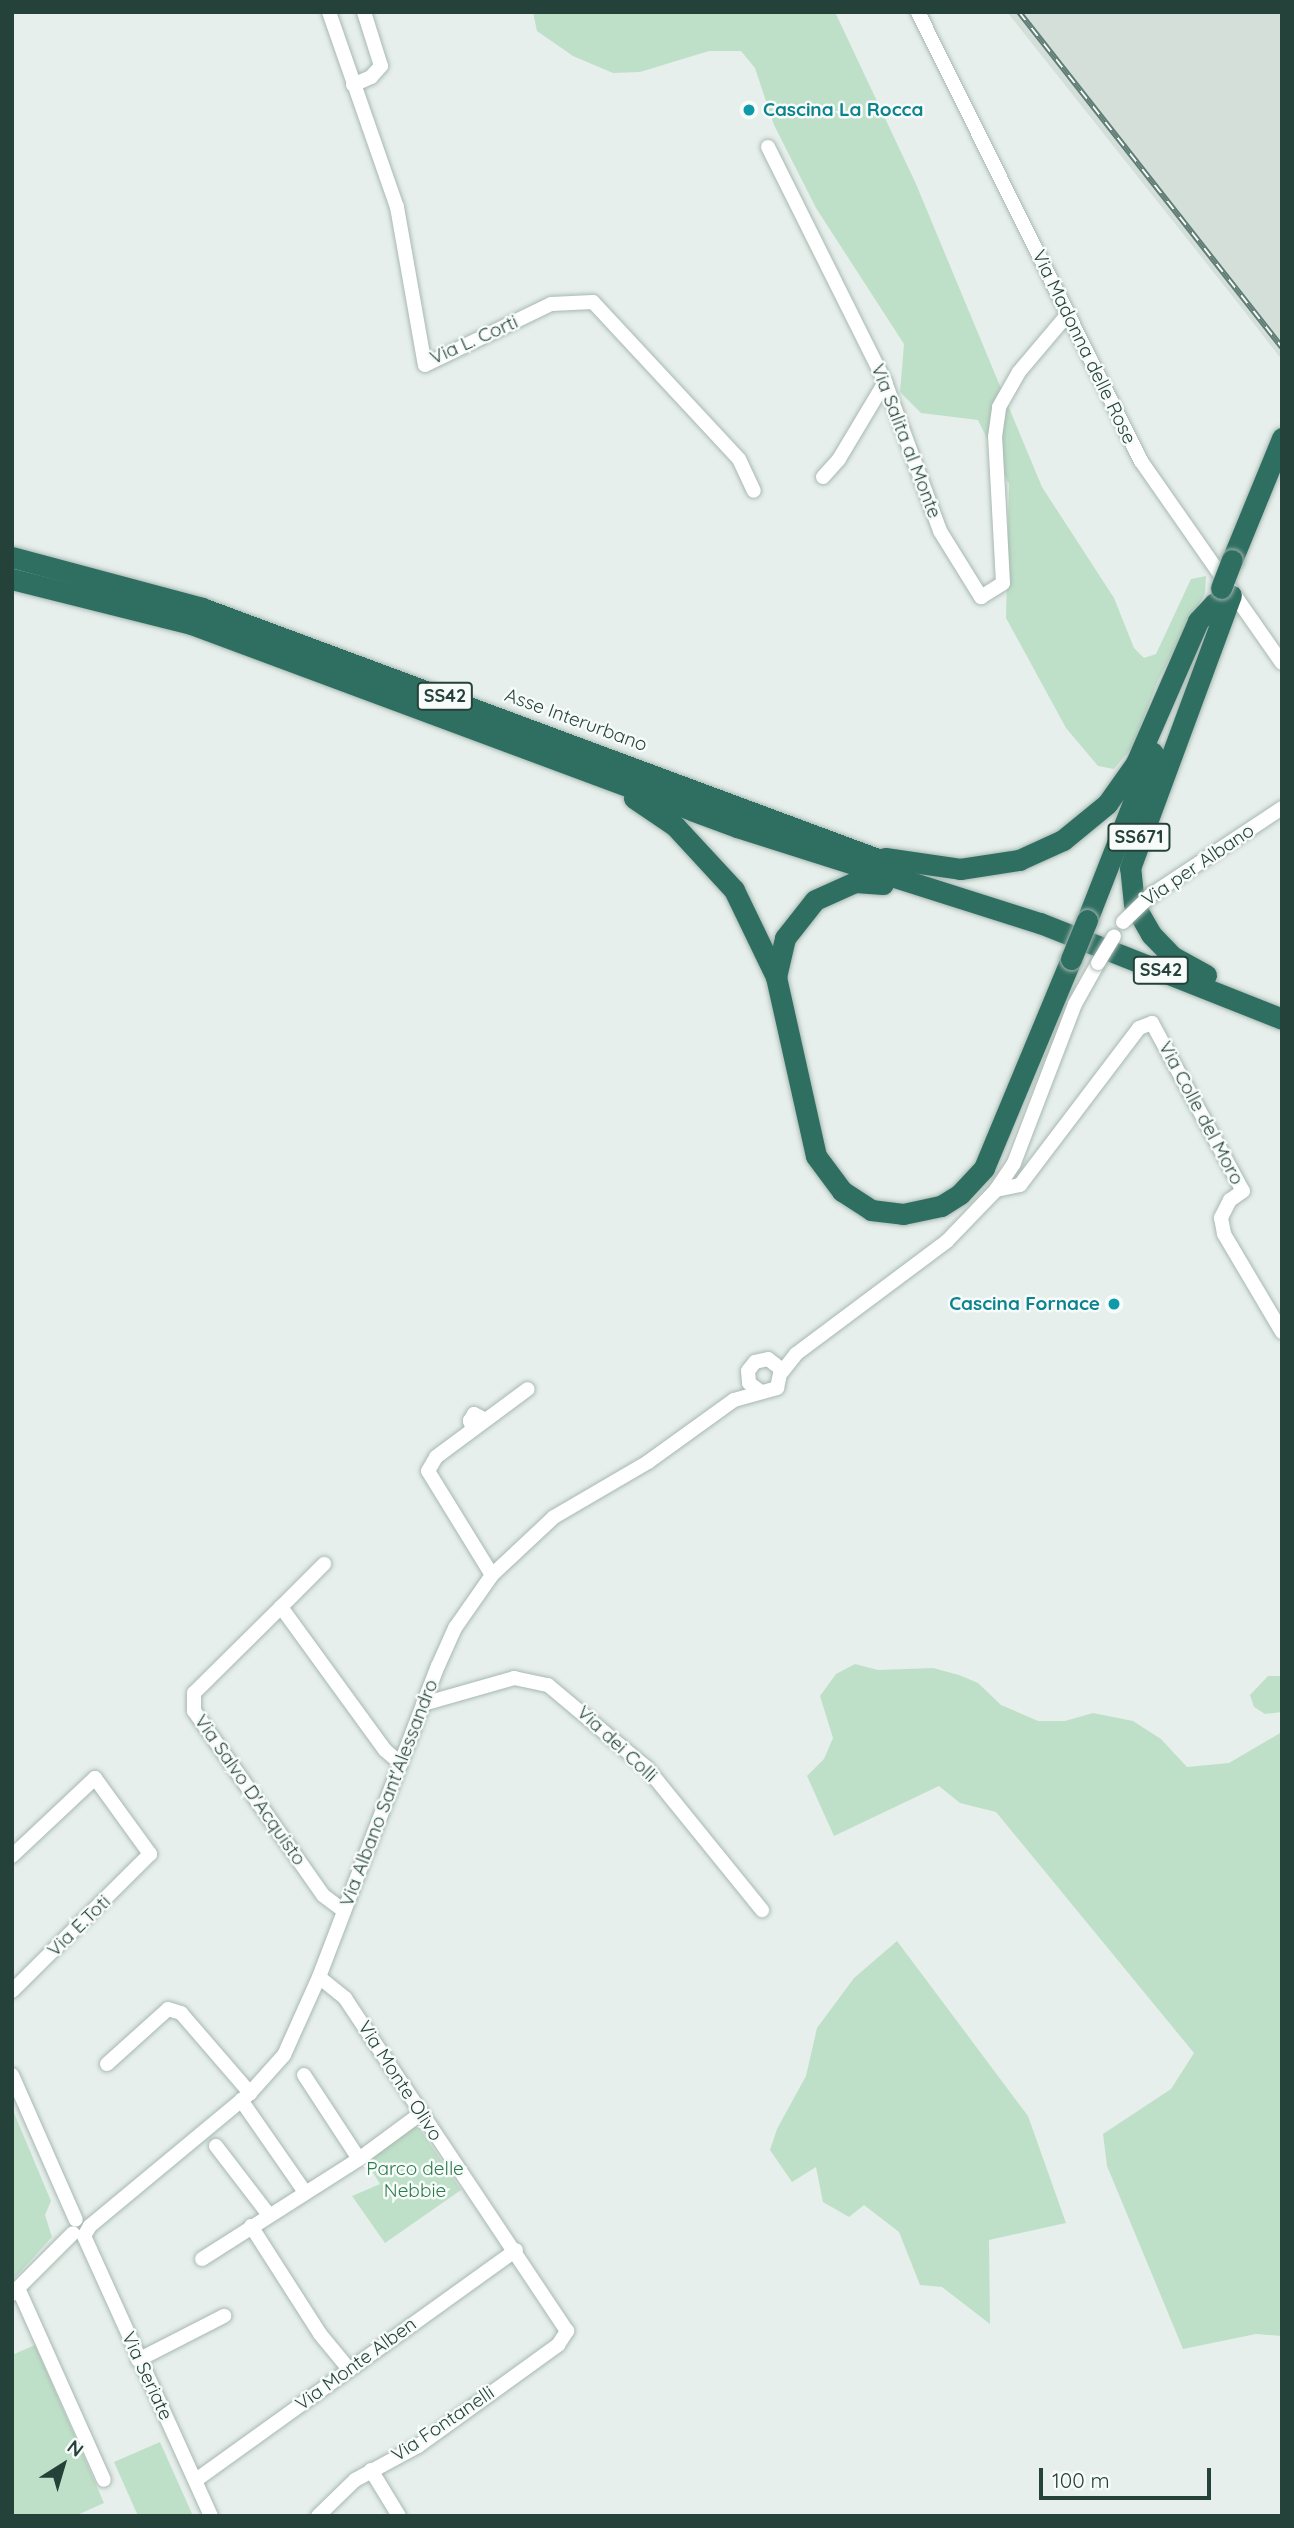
<!DOCTYPE html>
<style>
body{margin:0}
#map{position:relative;width:1294px;height:2528px;overflow:hidden;background:#e6efeb;font-family:Quicksand,sans-serif}
div>[style]{position:absolute}
.built>*{inset:0;background:#d4dfda}
.green>*{inset:0;background:#bfe0c8}
.roads{filter:drop-shadow(0 0 2px #a8b8b2) drop-shadow(0 0 2px #a8b8b2)}
.minor>*{height:14px;margin:-7px;padding:0 7px;transform-origin:7px;border-radius:7px;background:#fff}
.highway>*{height:21px;margin:-10.5px;padding:0 10.5px;transform-origin:10.5px;border-radius:10.5px;background:#2f6f62}
.rail>*{height:6px;margin-top:-3px;transform-origin:0;background:repeating-linear-gradient(90deg,#f7fbf9 0 10px,#5f7d75 0 20px);box-sizing:border-box;border-block:2px solid #5f7d75}
.bridges{filter:drop-shadow(0 0 2px #a8b8b2) drop-shadow(0 0 2px #a8b8b2)}
.minor-bridge>*{height:14px;margin:-7px;padding:0 7px;transform-origin:7px;border-radius:7px;background:#fff}
.highway-bridge>*{height:21px;margin:-10.5px;padding:0 10.5px;transform-origin:10.5px;border-radius:10.5px;background:#2f6f62}
.dots>*{width:19px;height:19px;translate:-50% -50%;box-sizing:border-box;border:4px solid #f7fbf9;border-radius:50%}
span{translate:-50% -50%;white-space:nowrap;text-align:center;line-height:1.15;-webkit-text-stroke:5px #f7fbf9;paint-order:stroke}
.shield-label span{padding:2px 5px;background:#f7fbf9;border:2px solid;border-radius:5px;-webkit-text-stroke-width:0}
.shield-label{font-size:18px;color:#24423a;font-weight:700}
.culture-label{font-size:19px;color:#0d838f;font-weight:700}
.left{translate:0 -50%;text-align:left}
.right{translate:-100% -50%;text-align:right}
.street-label{font-size:19px;color:#24423a}
.park-label{font-size:19px;color:#2d7a4b}
.frame{position:absolute;inset:0;border:14px solid #24423a;pointer-events:none}
.north{position:absolute;left:28px;top:2430px;width:70px;height:70px;-webkit-text-stroke:5px #f7fbf9;paint-order:stroke;rotate:37deg;font-size:19px;font-weight:700;line-height:28px;text-align:center;color:#24423a}
.north::after{content:'';display:block;margin:auto;width:24px;height:32px;background:#24423a;clip-path:polygon(50% 0,100% 100%,50% 72%,0 100%)}
.scale{position:absolute;left:1039px;top:2468px;width:172px;height:32px;box-sizing:border-box;border:4px solid #24423a;border-top:0;padding-left:9px;font-size:21px;line-height:24px;white-space:nowrap;color:#24423a;-webkit-text-stroke:5px #f7fbf9;paint-order:stroke}
</style>
<div id="map">
<div class="built">
<i style="clip-path:polygon(1007px 12px,1282px 12px,1282px 360px,1234px 298px)"></i>
</div>
<div class="green">
<i style="clip-path:polygon(533px 12px,835px 12px,916px 184px,1042px 487px,1114px 598px,1134px 648px,1144px 658px,1156px 654px,1191px 579px,1206px 576px,1205px 593px,1158px 680px,1133px 746px,1114px 769px,1098px 766px,1066px 728px,1006px 618px,1009px 484px,978px 420px,921px 413px,900px 392px,904px 344px,816px 208px,774px 125px,755px 68px,741px 51px,709px 51px,640px 72px,613px 73px,573px 56px,537px 31px)"></i>
<i style="clip-path:polygon(855px 1664px,878px 1670px,933px 1668px,959px 1675px,978px 1683px,1001px 1705px,1038px 1721px,1065px 1721px,1093px 1713px,1133px 1721px,1161px 1739px,1187px 1767px,1229px 1763px,1282px 1732px,1282px 2336px,1256px 2334px,1183px 2349px,1107px 2166px,1103px 2134px,1171px 2089px,1194px 2053px,996px 1812px,960px 1803px,939px 1786px,834px 1836px,807px 1776px,824px 1759px,833px 1738px,820px 1696px,836px 1674px)"></i>
<i style="clip-path:polygon(1268px 1676px,1282px 1676px,1282px 1712px,1265px 1714px,1254px 1707px,1250px 1695px)"></i>
<i style="clip-path:polygon(897px 1941px,1028px 2116px,1066px 2223px,989px 2240px,990px 2324px,942px 2287px,920px 2285px,899px 2232px,864px 2205px,849px 2217px,823px 2202px,816px 2167px,792px 2182px,770px 2150px,777px 2129px,806px 2076px,817px 2028px,854px 1978px)"></i>
<i style="clip-path:polygon(12px 2108px,51px 2201px,45px 2215px,52px 2237px,12px 2281px)"></i>
<i style="clip-path:polygon(416px 2123px,461px 2190px,385px 2243px,352px 2196px,380px 2184px,366px 2161px)"></i>
<i style="clip-path:polygon(35px 2345px,104px 2503px,75px 2516px,12px 2516px,12px 2355px)"></i>
<i style="clip-path:polygon(160px 2442px,193px 2516px,138px 2516px,114px 2462px)"></i>
</div>
<div class="roads">
<div class="minor">
<i style="left:329px;top:12px;width:207px;rotate:70.8deg"></i>
<i style="left:397px;top:207px;width:160px;rotate:80deg"></i>
<i style="left:425px;top:365px;width:140px;rotate:-25.8deg"></i>
<i style="left:551px;top:304px;width:42px;rotate:-2.7deg"></i>
<i style="left:593px;top:302px;width:214px;rotate:47.1deg"></i>
<i style="left:739px;top:459px;width:35px;rotate:65deg"></i>
<i style="left:918px;top:12px;width:501px;rotate:63.59deg"></i>
<i style="left:1141px;top:461px;width:246px;rotate:55.1deg"></i>
<i style="left:353px;top:85px;width:20px;rotate:-24deg"></i>
<i style="left:371px;top:77px;width:15px;rotate:-48deg"></i>
<i style="left:381px;top:66px;width:57px;rotate:-107.5deg"></i>
<i style="left:768px;top:147px;width:263px;rotate:63.5deg"></i>
<i style="left:885px;top:382px;width:159px;rotate:69.7deg"></i>
<i style="left:940px;top:531px;width:78px;rotate:58.2deg"></i>
<i style="left:981px;top:597px;width:26px;rotate:-32deg"></i>
<i style="left:1003px;top:583px;width:146px;rotate:-93.1deg"></i>
<i style="left:995px;top:437px;width:30px;rotate:-82deg"></i>
<i style="left:999px;top:407px;width:40px;rotate:-60.3deg"></i>
<i style="left:1019px;top:372px;width:76px;rotate:-49.8deg"></i>
<i style="left:823px;top:477px;width:24px;rotate:-48deg"></i>
<i style="left:839px;top:459px;width:90px;rotate:-59.1deg"></i>
<i style="left:1151px;top:895px;width:157px;rotate:-33.6deg"></i>
<i style="left:996px;top:1190px;width:25px;rotate:-12deg"></i>
<i style="left:1020px;top:1185px;width:197px;rotate:-52.8deg"></i>
<i style="left:1139px;top:1028px;width:14px;rotate:-21deg"></i>
<i style="left:1152px;top:1023px;width:191px;rotate:61.6deg"></i>
<i style="left:1243px;top:1191px;width:16px;rotate:145deg"></i>
<i style="left:1230px;top:1200px;width:20px;rotate:117deg"></i>
<i style="left:1221px;top:1218px;width:16px;rotate:79deg"></i>
<i style="left:1224px;top:1234px;width:114px;rotate:59.4deg"></i>
<i style="left:782px;top:1372px;width:23px;rotate:-52deg"></i>
<i style="left:796px;top:1354px;width:189px;rotate:-36.8deg"></i>
<i style="left:947px;top:1241px;width:71px;rotate:-46.1deg"></i>
<i style="left:996px;top:1190px;width:32px;rotate:-56deg"></i>
<i style="left:1014px;top:1163px;width:170px;rotate:-69deg"></i>
<i style="left:1075px;top:1004px;width:47px;rotate:-60.7deg"></i>
<i style="left:473px;top:1429px;width:9px;rotate:-111deg"></i>
<i style="left:470px;top:1421px;width:8px;rotate:-60deg"></i>
<i style="left:474px;top:1414px;width:13px;rotate:27deg"></i>
<i style="left:492px;top:1575px;width:122px;rotate:-121.6deg"></i>
<i style="left:428px;top:1471px;width:16px;rotate:-60deg"></i>
<i style="left:436px;top:1457px;width:114px;rotate:-36.5deg"></i>
<i style="left:281px;top:1607px;width:61px;rotate:-45deg"></i>
<i style="left:423px;top:1704px;width:95px;rotate:-15.9deg"></i>
<i style="left:514px;top:1678px;width:35px;rotate:12deg"></i>
<i style="left:548px;top:1685px;width:129px;rotate:40deg"></i>
<i style="left:647px;top:1768px;width:183px;rotate:51deg"></i>
<i style="left:12px;top:1856px;width:114px;rotate:-43.2deg"></i>
<i style="left:95px;top:1778px;width:94px;rotate:54.1deg"></i>
<i style="left:150px;top:1854px;width:194px;rotate:135.2deg"></i>
<i style="left:344px;top:1911px;width:26px;rotate:-143deg"></i>
<i style="left:323px;top:1895px;width:225px;rotate:-125deg"></i>
<i style="left:194px;top:1711px;width:18px;rotate:-90deg"></i>
<i style="left:194px;top:1693px;width:122px;rotate:-44.7deg"></i>
<i style="left:281px;top:1607px;width:177px;rotate:54deg"></i>
<i style="left:385px;top:1750px;width:21px;rotate:41deg"></i>
<i style="left:107px;top:2064px;width:82px;rotate:-42deg"></i>
<i style="left:168px;top:2009px;width:14px;rotate:17deg"></i>
<i style="left:181px;top:2013px;width:106px;rotate:49.2deg"></i>
<i style="left:12px;top:2075px;width:158px;rotate:66.2deg"></i>
<i style="left:304px;top:2075px;width:100px;rotate:56.8deg"></i>
<i style="left:241px;top:2100px;width:112px;rotate:55.2deg"></i>
<i style="left:216px;top:2146px;width:87px;rotate:52.5deg"></i>
<i style="left:251px;top:2226px;width:128px;rotate:57.4deg"></i>
<i style="left:320px;top:2334px;width:45px;rotate:50.4deg"></i>
<i style="left:84px;top:2236px;width:12px;rotate:-59deg"></i>
<i style="left:90px;top:2226px;width:208px;rotate:-39.7deg"></i>
<i style="left:250px;top:2093px;width:51px;rotate:-48.2deg"></i>
<i style="left:284px;top:2055px;width:85px;rotate:-65.8deg"></i>
<i style="left:319px;top:1977px;width:333px;rotate:-69.1deg"></i>
<i style="left:438px;top:1666px;width:42px;rotate:-65.9deg"></i>
<i style="left:455px;top:1628px;width:65px;rotate:-55.1deg"></i>
<i style="left:492px;top:1575px;width:85px;rotate:-43.1deg"></i>
<i style="left:554px;top:1517px;width:109px;rotate:-30.3deg"></i>
<i style="left:648px;top:1462px;width:106px;rotate:-35.8deg"></i>
<i style="left:734px;top:1400px;width:45px;rotate:-15.6deg"></i>
<i style="left:777px;top:1388px;width:19px;rotate:-78deg"></i>
<i style="left:781px;top:1369px;width:16px;rotate:-142deg"></i>
<i style="left:768px;top:1359px;width:13px;rotate:167deg"></i>
<i style="left:755px;top:1362px;width:11px;rotate:128deg"></i>
<i style="left:748px;top:1371px;width:12px;rotate:85deg"></i>
<i style="left:749px;top:1383px;width:15px;rotate:37deg"></i>
<i style="left:84px;top:2236px;width:307px;rotate:65.6deg"></i>
<i style="left:202px;top:2259px;width:186px;rotate:-32.5deg"></i>
<i style="left:359px;top:2159px;width:76px;rotate:-36.4deg"></i>
<i style="left:18px;top:2288px;width:210px;rotate:65.9deg"></i>
<i style="left:12px;top:2294px;width:86px;rotate:-45deg"></i>
<i style="left:138px;top:2360px;width:97px;rotate:-27.1deg"></i>
<i style="left:371px;top:2470px;width:54px;rotate:58.7deg"></i>
<i style="left:196px;top:2480px;width:394px;rotate:-35.7deg"></i>
<i style="left:318px;top:2516px;width:52px;rotate:-44.2deg"></i>
<i style="left:355px;top:2480px;width:72px;rotate:-28.4deg"></i>
<i style="left:418px;top:2446px;width:173px;rotate:-35.8deg"></i>
<i style="left:558px;top:2345px;width:17px;rotate:-57deg"></i>
<i style="left:567px;top:2331px;width:400px;rotate:-123.7deg"></i>
<i style="left:345px;top:1998px;width:33px;rotate:-141deg"></i>
</div>
<div class="highway">
<i style="left:12px;top:557px;width:197px;rotate:15deg"></i>
<i style="left:202px;top:608px;width:744px;rotate:20.38deg"></i>
<i style="left:1232px;top:560px;width:132px;rotate:-67.7deg"></i>
<i style="left:12px;top:579px;width:185px;rotate:14.1deg"></i>
<i style="left:191px;top:624px;width:583px;rotate:20.39deg"></i>
<i style="left:737px;top:827px;width:318px;rotate:17.6deg"></i>
<i style="left:1040px;top:923px;width:260px;rotate:21.6deg"></i>
<i style="left:634px;top:798px;width:50px;rotate:34.3deg"></i>
<i style="left:675px;top:826px;width:87px;rotate:47.3deg"></i>
<i style="left:734px;top:890px;width:97px;rotate:64.2deg"></i>
<i style="left:776px;top:977px;width:183px;rotate:77.4deg"></i>
<i style="left:816px;top:1156px;width:44px;rotate:53.4deg"></i>
<i style="left:842px;top:1191px;width:35px;rotate:33deg"></i>
<i style="left:871px;top:1210px;width:32px;rotate:7deg"></i>
<i style="left:903px;top:1214px;width:39px;rotate:-12deg"></i>
<i style="left:941px;top:1206px;width:22px;rotate:-32deg"></i>
<i style="left:960px;top:1194px;width:35px;rotate:-47deg"></i>
<i style="left:984px;top:1168px;width:226px;rotate:-67.4deg"></i>
<i style="left:885px;top:858px;width:76px;rotate:8.3deg"></i>
<i style="left:960px;top:869px;width:60px;rotate:-8.7deg"></i>
<i style="left:1019px;top:860px;width:48px;rotate:-24.4deg"></i>
<i style="left:1063px;top:840px;width:57px;rotate:-39.3deg"></i>
<i style="left:1107px;top:804px;width:50px;rotate:-54.7deg"></i>
<i style="left:1136px;top:763px;width:155px;rotate:-66.4deg"></i>
<i style="left:1198px;top:621px;width:25px;rotate:-47deg"></i>
<i style="left:1087px;top:920px;width:180px;rotate:-68.6deg"></i>
<i style="left:1206px;top:975px;width:38px;rotate:-151deg"></i>
<i style="left:1173px;top:957px;width:32px;rotate:-134deg"></i>
<i style="left:1151px;top:934px;width:34px;rotate:-120deg"></i>
<i style="left:1134px;top:904px;width:36px;rotate:-96deg"></i>
<i style="left:1130px;top:868px;width:291px;rotate:-69.7deg"></i>
<i style="left:776px;top:977px;width:40px;rotate:-77deg"></i>
<i style="left:785px;top:938px;width:48px;rotate:-51.7deg"></i>
<i style="left:815px;top:900px;width:44px;rotate:-24.2deg"></i>
<i style="left:855px;top:882px;width:28px;rotate:4deg"></i>
</div>
</div>
<div class="rail">
<i style="left:1019px;top:12px;width:426px;rotate:51.9deg"></i>
</div>
<div class="bridges">
<div class="minor-bridge">
<i style="left:1123px;top:922px;width:39px;rotate:-44deg"></i>
<i style="left:1098px;top:963px;width:31px;rotate:-59deg"></i>
</div>
<div class="highway-bridge">
<i style="left:1221px;top:588px;width:30px;rotate:-69deg"></i>
<i style="left:1071px;top:959px;width:42px;rotate:-67.7deg"></i>
</div>
</div>
<div class="dots">
<i style="left:749px;top:110px;background:#0f9aa8"></i>
<i style="left:1114px;top:1304px;background:#0f9aa8"></i>
</div>
<div class="shield-label">
<span style="left:445px;top:696px">SS42</span>
<span style="left:1139px;top:837px">SS671</span>
<span style="left:1161px;top:970px">SS42</span>
</div>
<div class="culture-label">
<span class="left" style="left:763px;top:110px">Cascina La Rocca</span>
<span class="right" style="left:1100px;top:1304px">Cascina Fornace</span>
</div>
<div class="street-label">
<span style="left:474px;top:340px;rotate:-24deg">Via L. Corti</span>
<span style="left:1084px;top:347px;rotate:64deg">Via Madonna delle Rose</span>
<span style="left:906px;top:441px;rotate:69deg">Via Salita al Monte</span>
<span style="left:576px;top:720px;rotate:20deg">Asse Interurbano</span>
<span style="left:1198px;top:865px;rotate:-34deg">Via per Albano</span>
<span style="left:1201px;top:1113px;rotate:62deg">Via Colle del Moro</span>
<span style="left:617px;top:1744px;rotate:43deg">Via dei Colli</span>
<span style="left:250px;top:1790px;rotate:55deg">Via Salvo D'Acquisto</span>
<span style="left:389px;top:1793px;rotate:-69deg">Via Albano Sant'Alessandro</span>
<span style="left:79px;top:1926px;rotate:-44deg">Via E.Toti</span>
<span style="left:400px;top:2081px;rotate:57deg">Via Monte Olivo</span>
<span style="left:356px;top:2364px;rotate:-36deg">Via Monte Alben</span>
<span style="left:147px;top:2376px;rotate:65deg">Via Seriate</span>
<span style="left:443px;top:2424px;rotate:-34deg">Via Fontanelli</span>
</div>
<div class="park-label">
<span style="left:415px;top:2180px">Parco delle<br>Nebbie</span>
</div>
<div class="frame"></div>
<div class="north">N</div>
<div class="scale">100 m</div>
</div>
